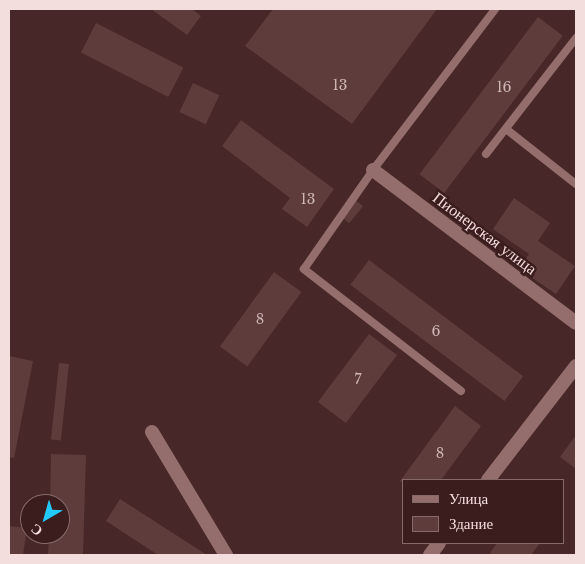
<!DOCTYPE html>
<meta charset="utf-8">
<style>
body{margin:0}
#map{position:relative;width:585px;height:564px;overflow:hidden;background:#472727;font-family:"Libre Baskerville",serif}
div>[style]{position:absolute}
.building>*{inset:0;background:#5e3c3c;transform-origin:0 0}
.service>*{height:8px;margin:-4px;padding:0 4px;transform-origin:4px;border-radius:4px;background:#946e6d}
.minor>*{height:14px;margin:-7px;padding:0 7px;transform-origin:7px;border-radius:7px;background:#946e6d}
span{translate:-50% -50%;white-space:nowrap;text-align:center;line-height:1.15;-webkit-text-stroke:5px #3c1d1d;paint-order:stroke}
.number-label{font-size:14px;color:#ceb6b5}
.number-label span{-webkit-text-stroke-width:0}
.street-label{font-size:16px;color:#f4dedd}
.frame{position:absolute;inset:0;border:10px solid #f4dedd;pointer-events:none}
.legend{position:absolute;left:402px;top:479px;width:162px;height:65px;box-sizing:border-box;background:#3c1d1d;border:1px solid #866a6a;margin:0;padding:6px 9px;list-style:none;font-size:15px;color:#f4dedd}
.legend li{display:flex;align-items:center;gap:10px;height:25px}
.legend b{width:25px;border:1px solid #866a6a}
.north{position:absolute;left:20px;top:494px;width:50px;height:50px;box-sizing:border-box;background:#3c1d1d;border:1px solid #866a6a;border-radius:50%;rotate:218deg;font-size:14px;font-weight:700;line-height:20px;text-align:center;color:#f4dedd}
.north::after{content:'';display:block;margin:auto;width:18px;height:22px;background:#22c9fd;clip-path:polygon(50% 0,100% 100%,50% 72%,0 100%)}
</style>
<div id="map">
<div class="building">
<i style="clip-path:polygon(151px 9px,192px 9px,201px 16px,187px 35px)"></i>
<i style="clip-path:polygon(273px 9px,437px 9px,352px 124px,245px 46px)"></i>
<i style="left:538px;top:17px;width:31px;height:197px;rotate:37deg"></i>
<i style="left:96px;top:23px;width:98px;height:33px;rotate:27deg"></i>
<i style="left:193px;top:83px;width:29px;height:32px;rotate:25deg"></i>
<i style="clip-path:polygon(241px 120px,334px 189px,307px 227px,282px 209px,290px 198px,222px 146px)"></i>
<i style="left:353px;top:198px;width:13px;height:22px;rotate:39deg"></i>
<i style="clip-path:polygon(514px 198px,550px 223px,538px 241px,575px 266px,556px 294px,519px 269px,529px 254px,493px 229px)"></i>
<i style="left:369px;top:260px;width:193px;height:31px;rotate:37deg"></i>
<i style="left:274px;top:272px;width:34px;height:92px;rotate:36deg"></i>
<i style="left:369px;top:334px;width:35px;height:85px;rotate:37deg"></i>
<i style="clip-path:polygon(9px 356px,33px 361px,14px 458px,9px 457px)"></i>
<i style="left:59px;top:363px;width:10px;height:77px;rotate:6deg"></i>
<i style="clip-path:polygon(455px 406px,481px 426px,441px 480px,404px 480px,404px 484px,400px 481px)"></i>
<i style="clip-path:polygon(576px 435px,576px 469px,560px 457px)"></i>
<i style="clip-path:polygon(51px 454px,86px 455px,83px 555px,48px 555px,49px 534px,60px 534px,60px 504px,50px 504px)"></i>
<i style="clip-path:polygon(120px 499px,207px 555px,158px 555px,106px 521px)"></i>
<i style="clip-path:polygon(9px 526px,27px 528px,23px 555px,9px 555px)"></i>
<i style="clip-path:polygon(497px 543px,540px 543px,531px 555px,493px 555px,490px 553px)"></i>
</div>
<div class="service">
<i style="left:506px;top:129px;width:89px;rotate:38.2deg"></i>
<i style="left:486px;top:154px;width:147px;rotate:-52.2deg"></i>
<i style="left:461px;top:391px;width:199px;rotate:-142.2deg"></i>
<i style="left:304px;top:269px;width:121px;rotate:-55.1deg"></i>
<i style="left:373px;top:170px;width:202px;rotate:-52.8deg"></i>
</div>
<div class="minor">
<i style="left:373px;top:170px;width:254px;rotate:37deg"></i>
<i style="left:152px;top:432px;width:144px;rotate:59deg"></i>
<i style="left:488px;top:480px;width:144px;rotate:-52.3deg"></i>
<i style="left:430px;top:555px;width:15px;rotate:-53deg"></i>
</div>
<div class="number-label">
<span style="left:340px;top:85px">13</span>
<span style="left:504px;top:87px">16</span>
<span style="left:308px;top:199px">13</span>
<span style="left:260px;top:319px">8</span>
<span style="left:436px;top:331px">6</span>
<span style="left:358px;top:379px">7</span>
<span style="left:440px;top:453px">8</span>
</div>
<div class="street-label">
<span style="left:485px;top:233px;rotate:37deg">Пионерская улица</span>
</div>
<div class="frame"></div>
<ul class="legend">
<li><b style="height:6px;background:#946e6d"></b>Улица</li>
<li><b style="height:14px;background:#5e3c3c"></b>Здание</li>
</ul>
<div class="north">С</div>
</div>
